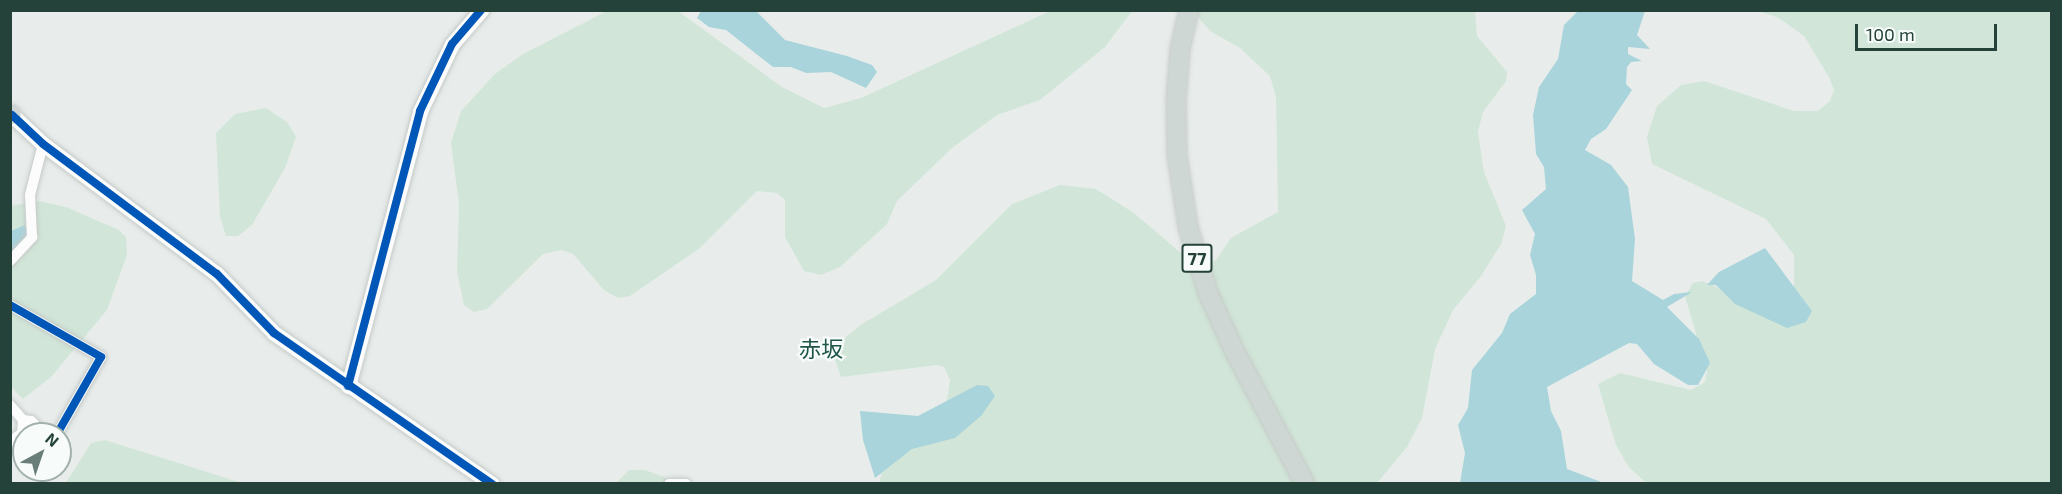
<!DOCTYPE html>
<meta charset="utf-8">
<style>
body{margin:0}
#map{position:relative;width:2062px;height:494px;overflow:hidden;background:#e8edeb;font-family:"Exo 2","Noto Sans JP",sans-serif}
div>[style]{position:absolute}
.green>*{inset:0;background:#d1e6d8}
.water>*{inset:0;background:#a9d4db}
.roads{filter:drop-shadow(0 0 2px #c5cac8) drop-shadow(0 0 2px #c5cac8)}
.street>*{height:10px;margin:-5px;padding:0 5px;transform-origin:5px;border-radius:5px;background:#fcfcfc}
.secondary>*{height:15px;margin:-7.5px;padding:0 7.5px;transform-origin:7.5px;border-radius:7.5px;background:#fcfcfc}
.primary>*{height:18px;margin:-9px;padding:0 9px;transform-origin:9px;border-radius:9px;background:#cfd7d5}
.cycleway>*{height:8px;margin:-4px;padding:0 4px;transform-origin:4px;border-radius:4px;background:#0057b8}
span{translate:-50% -50%;white-space:nowrap;text-align:center;line-height:1.15;-webkit-text-stroke:4.5px #f7fbf9;paint-order:stroke}
.shield-label span{padding:2px 4px;background:#f7fbf9;border:2px solid;border-radius:4px;-webkit-text-stroke-width:0}
.shield-label{font-size:18px;color:#24423a;font-weight:700}
.quarter-label{font-size:22px;color:#1f5548}
.frame{position:absolute;inset:0;border:12px solid #24423a;pointer-events:none}
.north{position:absolute;left:12px;top:422px;width:60px;height:60px;box-sizing:border-box;background:#f7fbf9;border:2px solid #a3b1ad;border-radius:50%;rotate:40deg;font-size:16px;font-weight:700;line-height:24px;text-align:center;color:#24423a}
.north::after{content:'';display:block;margin:auto;width:21px;height:27px;background:#697e78;clip-path:polygon(50% 0,100% 100%,50% 72%,0 100%)}
.scale{position:absolute;left:1855px;top:24px;width:142px;height:27px;box-sizing:border-box;border:3px solid #24423a;border-top:0;padding-left:8px;font-size:18px;line-height:21px;white-space:nowrap;color:#24423a;-webkit-text-stroke:4px #f7fbf9;paint-order:stroke}
</style>
<div id="map">
<div class="green">
<i style="clip-path:polygon(607px 11px,678px 11px,782px 87px,824px 108px,861px 98px,1050px 11px,1132px 11px,1105px 47px,1040px 100px,997px 115px,952px 148px,897px 201px,887px 224px,840px 267px,821px 275px,804px 271px,785px 237px,785px 200px,777px 193px,757px 191px,700px 248px,630px 296px,618px 298px,604px 290px,573px 254px,562px 250px,543px 254px,487px 309px,474px 312px,464px 305px,457px 272px,459px 204px,451px 143px,461px 111px,495px 74px,523px 54px)"></i>
<i style="clip-path:polygon(1193px 11px,1475px 11px,1477px 36px,1507px 72px,1506px 81px,1483px 112px,1478px 132px,1484px 172px,1506px 226px,1501px 244px,1481px 276px,1453px 310px,1435px 349px,1422px 418px,1407px 447px,1377px 483px,879px 483px,883px 467px,947px 400px,950px 380px,944px 367px,937px 365px,841px 377px,833px 354px,841px 341px,862px 324px,936px 280px,1012px 204px,1060px 185px,1096px 189px,1134px 213px,1195px 265px,1203px 266px,1216px 260px,1231px 238px,1278px 212px,1276px 97px,1270px 76px,1240px 48px,1210px 31px)"></i>
<i style="clip-path:polygon(1759px 11px,2051px 11px,2051px 483px,1646px 483px,1628px 466px,1616px 445px,1598px 384px,1620px 373px,1691px 390px,1705px 382px,1707px 371px,1685px 296px,1693px 283px,1702px 281px,1729px 292px,1794px 299px,1794px 255px,1766px 219px,1652px 164px,1647px 137px,1657px 106px,1681px 85px,1704px 81px,1794px 111px,1818px 111px,1830px 101px,1834px 90px,1829px 77px,1804px 36px,1779px 18px)"></i>
<i style="clip-path:polygon(266px 108px,288px 123px,296px 137px,285px 168px,252px 225px,238px 236px,226px 236px,220px 216px,216px 133px,235px 114px)"></i>
<i style="clip-path:polygon(39px 201px,66px 207px,119px 230px,126px 237px,127px 255px,107px 310px,51px 377px,23px 399px,11px 387px,10px 206px)"></i>
<i style="clip-path:polygon(105px 440px,242px 483px,66px 483px,91px 443px)"></i>
<i style="clip-path:polygon(629px 470px,645px 470px,680px 483px,615px 484px)"></i>
</div>
<div class="water">
<i style="clip-path:polygon(1579px 10px,1645px 11px,1637px 35px,1650px 49px,1628px 47px,1628px 54px,1642px 61px,1631px 62px,1627px 67px,1626px 84px,1632px 90px,1606px 129px,1591px 139px,1585px 150px,1611px 165px,1628px 187px,1635px 239px,1632px 281px,1663px 300px,1674px 294px,1692px 292px,1667px 307px,1699px 339px,1710px 363px,1698px 385px,1688px 385px,1654px 364px,1637px 344px,1629px 343px,1547px 387px,1551px 411px,1561px 431px,1567px 469px,1604px 483px,1460px 483px,1465px 453px,1458px 425px,1468px 408px,1472px 370px,1502px 333px,1510px 314px,1536px 294px,1536px 275px,1530px 255px,1535px 234px,1522px 210px,1546px 189px,1544px 167px,1536px 154px,1533px 115px,1539px 87px,1558px 59px,1564px 25px)"></i>
<i style="clip-path:polygon(701px 11px,756px 11px,785px 40px,847px 56px,872px 65px,877px 72px,866px 88px,831px 72px,806px 73px,791px 67px,773px 67px,726px 30px,709px 27px,697px 18px)"></i>
<i style="clip-path:polygon(25px 225px,28px 234px,11px 256px,11px 231px)"></i>
<i style="clip-path:polygon(1765px 248px,1812px 311px,1806px 322px,1787px 328px,1735px 304px,1716px 285px,1707px 285px,1719px 272px)"></i>
<i style="clip-path:polygon(977px 385px,988px 386px,995px 396px,981px 416px,955px 438px,912px 449px,875px 478px,863px 440px,860px 411px,918px 416px)"></i>
</div>
<div class="roads">
<div class="street">
<i style="left:10px;top:261px;width:33px;rotate:-47deg"></i>
<i style="left:32px;top:237px;width:42px;rotate:-92.7deg"></i>
<i style="left:30px;top:195px;width:53px;rotate:-75.7deg"></i>
<i style="left:10px;top:305px;width:105px;rotate:29.7deg"></i>
<i style="left:101px;top:357px;width:89px;rotate:119.7deg"></i>
<i style="left:10px;top:405px;width:20px;rotate:49deg"></i>
<i style="left:23px;top:420px;width:13px;rotate:94deg"></i>
<i style="left:22px;top:433px;width:15px;rotate:143deg"></i>
<i style="left:23px;top:420px;width:8px;rotate:7deg"></i>
<i style="left:31px;top:421px;width:19px;rotate:43deg"></i>
<i style="left:42px;top:470px;width:3px;rotate:45deg"></i>
<i style="left:669px;top:484px;width:17px"></i>
</div>
<div class="secondary">
<i style="left:12px;top:115px;width:42px;rotate:43.1deg"></i>
<i style="left:43px;top:144px;width:217px;rotate:36.8deg"></i>
<i style="left:217px;top:274px;width:82px;rotate:46deg"></i>
<i style="left:274px;top:333px;width:265px;rotate:34.7deg"></i>
<i style="left:348px;top:386px;width:284px;rotate:-75.3deg"></i>
<i style="left:420px;top:111px;width:74px;rotate:-64.5deg"></i>
<i style="left:452px;top:44px;width:45px;rotate:-49.5deg"></i>
</div>
<div class="primary">
<i style="left:1189px;top:10px;width:40px;rotate:103deg"></i>
<i style="left:1180px;top:49px;width:52px;rotate:94.4deg"></i>
<i style="left:1176px;top:101px;width:54px;rotate:88.9deg"></i>
<i style="left:1177px;top:155px;width:73px;rotate:81.3deg"></i>
<i style="left:1188px;top:227px;width:69px;rotate:73.1deg"></i>
<i style="left:1208px;top:293px;width:63px;rotate:65.5deg"></i>
<i style="left:1234px;top:350px;width:152px;rotate:62.1deg"></i>
<i style="left:10px;top:114px;width:2px;rotate:27deg"></i>
</div>
</div>
<div class="cycleway">
<i style="left:12px;top:115px;width:42px;rotate:43.1deg"></i>
<i style="left:43px;top:144px;width:217px;rotate:36.8deg"></i>
<i style="left:217px;top:274px;width:82px;rotate:46deg"></i>
<i style="left:274px;top:333px;width:265px;rotate:34.7deg"></i>
<i style="left:10px;top:305px;width:105px;rotate:29.7deg"></i>
<i style="left:101px;top:357px;width:89px;rotate:119.7deg"></i>
<i style="left:348px;top:386px;width:284px;rotate:-75.3deg"></i>
<i style="left:420px;top:111px;width:74px;rotate:-64.5deg"></i>
<i style="left:452px;top:44px;width:45px;rotate:-49.5deg"></i>
</div>
<div class="shield-label">
<span style="left:1197px;top:258px">77</span>
</div>
<div class="quarter-label">
<span style="left:821px;top:349px">赤坂</span>
</div>
<div class="frame"></div>
<div class="north">N</div>
<div class="scale">100 m</div>
</div>
